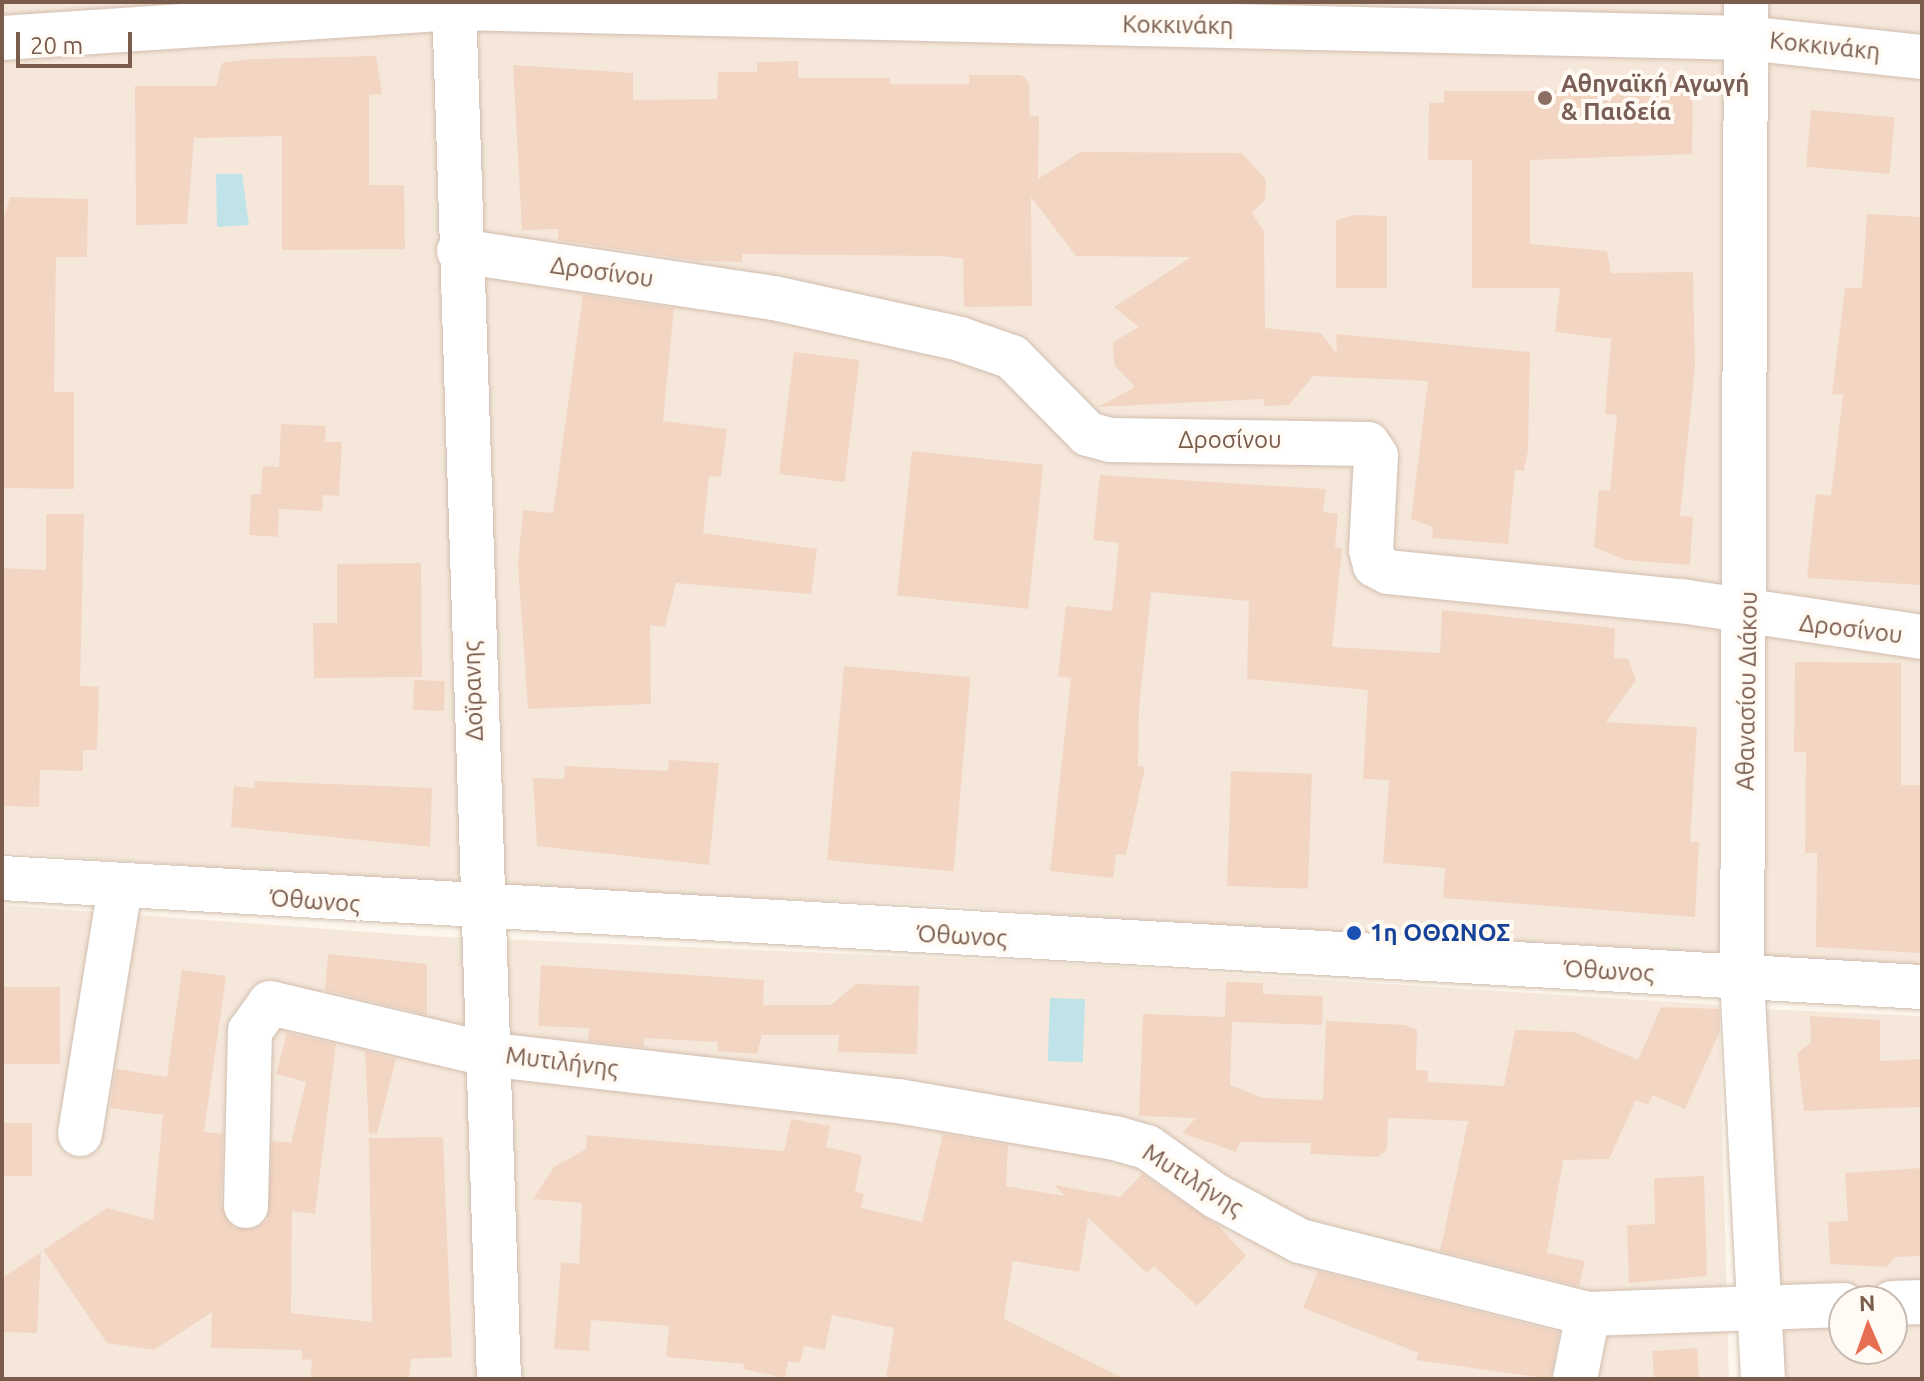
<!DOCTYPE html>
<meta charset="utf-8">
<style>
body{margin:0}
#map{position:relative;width:1924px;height:1381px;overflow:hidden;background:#fdf6ec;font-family:Ubuntu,sans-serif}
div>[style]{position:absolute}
.residential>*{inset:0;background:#f5e8da}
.water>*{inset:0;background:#bfe3e8;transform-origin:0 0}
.building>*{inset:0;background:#f3d5c3;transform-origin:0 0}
.roads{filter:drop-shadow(0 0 2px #d1beb0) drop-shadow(0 0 2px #d1beb0)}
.minor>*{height:44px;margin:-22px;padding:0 22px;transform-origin:22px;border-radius:22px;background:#fff}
.dots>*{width:22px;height:22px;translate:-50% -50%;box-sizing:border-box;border:4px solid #fffaf3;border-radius:50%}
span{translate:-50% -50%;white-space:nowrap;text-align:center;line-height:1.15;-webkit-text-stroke:8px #fffaf3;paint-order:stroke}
.street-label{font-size:24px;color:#7a5c4d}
.education-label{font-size:24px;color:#785e54;font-weight:700}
.left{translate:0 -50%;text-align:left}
.transit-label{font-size:24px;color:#164399;font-weight:700}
.frame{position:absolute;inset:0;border:4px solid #7a5c4d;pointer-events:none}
.north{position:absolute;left:1828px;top:1285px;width:80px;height:80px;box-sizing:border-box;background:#fffaf3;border:2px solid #cabbb1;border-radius:50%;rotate:358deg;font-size:22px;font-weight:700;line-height:32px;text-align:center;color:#7a5c4d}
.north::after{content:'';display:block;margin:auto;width:28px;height:36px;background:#e76f51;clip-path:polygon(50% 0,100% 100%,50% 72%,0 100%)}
.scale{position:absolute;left:16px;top:32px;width:116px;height:36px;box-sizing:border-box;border:4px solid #7a5c4d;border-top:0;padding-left:10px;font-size:24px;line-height:28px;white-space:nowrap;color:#7a5c4d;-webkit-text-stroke:6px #fffaf3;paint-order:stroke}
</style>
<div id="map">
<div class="residential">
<i style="clip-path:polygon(2px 2px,1922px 2px,1922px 977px,1503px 952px,944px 905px,518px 890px,2px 852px)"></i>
<i style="clip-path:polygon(2px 905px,422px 936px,1043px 962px,1719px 1005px,1729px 1379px,2px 1379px)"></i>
<i style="clip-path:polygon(evenodd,1758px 1009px,1922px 1016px,1922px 1379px,1778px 1379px,1758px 1009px,1844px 1301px,1892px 1301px,1892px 1349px,1844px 1349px,1844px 1301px)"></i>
</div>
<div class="water">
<i style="clip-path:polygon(216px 174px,242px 174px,249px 225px,217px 227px)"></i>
<i style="left:1050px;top:998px;width:35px;height:63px;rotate:2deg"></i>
</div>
<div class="building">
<i style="clip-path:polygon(376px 56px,382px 94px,369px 95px,369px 185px,404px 185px,405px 249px,282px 250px,282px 136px,194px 138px,187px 224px,136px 225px,135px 86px,216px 86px,222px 63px,250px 59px)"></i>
<i style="clip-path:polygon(798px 61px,798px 78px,890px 78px,890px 84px,969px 84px,969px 75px,1022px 75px,1029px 83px,1030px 116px,1039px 116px,1038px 179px,1080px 152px,1242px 153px,1266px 180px,1265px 200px,1252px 213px,1264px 231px,1265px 328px,1321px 333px,1337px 354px,1336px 334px,1530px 352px,1528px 450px,1524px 471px,1515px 470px,1508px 544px,1432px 538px,1433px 527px,1411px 519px,1428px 381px,1313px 376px,1289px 405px,1265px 406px,1263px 399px,1098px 407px,1135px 387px,1114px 365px,1113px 342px,1139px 327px,1114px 307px,1191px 257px,1076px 256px,1031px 197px,1032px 306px,964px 307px,963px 259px,943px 256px,742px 254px,742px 262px,698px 261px,558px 240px,558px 229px,522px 230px,513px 65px,633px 73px,633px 100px,717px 99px,718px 72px,757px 72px,757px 62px)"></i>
<i style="clip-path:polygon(1636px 81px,1693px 82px,1692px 154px,1530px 160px,1530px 244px,1607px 251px,1611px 273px,1693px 272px,1695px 367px,1680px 516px,1693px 517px,1690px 565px,1625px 560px,1594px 547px,1599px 490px,1610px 491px,1617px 415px,1605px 414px,1611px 339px,1555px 332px,1560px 288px,1472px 288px,1472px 160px,1428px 160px,1429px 103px,1444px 103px,1444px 91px,1612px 91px,1636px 88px)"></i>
<i style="left:1811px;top:110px;width:84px;height:57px;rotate:5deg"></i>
<i style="clip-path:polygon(10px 197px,88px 199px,87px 257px,56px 257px,54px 392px,74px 392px,74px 489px,2px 488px,2px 225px)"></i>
<i style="clip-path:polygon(1867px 214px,1922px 217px,1922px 585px,1807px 578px,1816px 494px,1831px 496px,1843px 395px,1832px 394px,1845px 288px,1862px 288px)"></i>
<i style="clip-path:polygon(1354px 215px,1387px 216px,1387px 288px,1336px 288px,1336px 220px)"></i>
<i style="clip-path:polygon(583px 295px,674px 308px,663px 421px,727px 429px,721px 477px,709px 476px,703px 533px,817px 549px,811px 594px,676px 583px,665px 627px,650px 625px,651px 704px,528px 709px,518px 564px,523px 510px,553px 513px)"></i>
<i style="left:794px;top:352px;width:66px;height:123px;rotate:7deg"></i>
<i style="clip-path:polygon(281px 424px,326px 426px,325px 442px,342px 442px,339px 496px,323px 495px,322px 511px,279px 509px,278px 537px,249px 535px,251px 494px,261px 494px,263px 466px,279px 467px)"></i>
<i style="left:912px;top:451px;width:132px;height:145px;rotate:6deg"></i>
<i style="clip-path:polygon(1100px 475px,1326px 489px,1323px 512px,1338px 514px,1335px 547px,1342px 548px,1332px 647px,1440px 653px,1442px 610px,1615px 628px,1614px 658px,1628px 659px,1636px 680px,1606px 722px,1697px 727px,1690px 842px,1699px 842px,1695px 917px,1443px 898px,1445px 868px,1383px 863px,1389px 780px,1363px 779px,1368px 690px,1247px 679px,1249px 601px,1151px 592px,1139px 709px,1138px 766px,1145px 767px,1126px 855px,1116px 854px,1113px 878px,1050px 871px,1071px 678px,1058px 677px,1066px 606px,1112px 611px,1119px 543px,1093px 540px)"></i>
<i style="clip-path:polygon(46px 514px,84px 514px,80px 686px,99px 687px,97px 750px,83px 750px,83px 771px,40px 770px,39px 807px,2px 806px,2px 568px,46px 570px)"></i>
<i style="clip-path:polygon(421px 563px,422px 677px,314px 678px,313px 623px,337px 623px,337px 564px)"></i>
<i style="clip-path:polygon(1795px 662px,1901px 663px,1901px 785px,1922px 785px,1922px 953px,1816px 947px,1817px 853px,1805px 853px,1806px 752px,1794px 752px)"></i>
<i style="left:844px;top:666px;width:127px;height:195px;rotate:5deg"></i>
<i style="left:414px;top:680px;width:31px;height:30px;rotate:2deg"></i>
<i style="clip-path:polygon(669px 760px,719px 763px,709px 865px,537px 846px,533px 778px,564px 779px,565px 766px,668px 771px)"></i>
<i style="left:1231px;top:771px;width:81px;height:115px;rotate:2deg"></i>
<i style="clip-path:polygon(255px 781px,432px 788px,430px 847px,231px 827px,234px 786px,254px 788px)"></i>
<i style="clip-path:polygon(328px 954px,427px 964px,427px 1015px,325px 990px)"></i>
<i style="clip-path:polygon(541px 965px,764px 980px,763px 1005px,831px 1005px,856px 984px,919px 986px,917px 1054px,838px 1052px,839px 1035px,762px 1035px,757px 1054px,717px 1051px,718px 1042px,644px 1038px,644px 1047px,588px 1041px,589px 1028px,538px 1026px)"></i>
<i style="clip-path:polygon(182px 970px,226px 976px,204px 1132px,223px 1134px,221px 1205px,234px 1228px,257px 1228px,267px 1220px,272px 1141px,291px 1143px,306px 1082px,276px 1074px,287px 1033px,336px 1044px,315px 1214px,292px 1211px,291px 1313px,372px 1322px,369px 1138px,443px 1137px,452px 1357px,411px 1359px,409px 1379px,310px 1379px,312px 1360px,302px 1359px,302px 1350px,211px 1348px,212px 1312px,154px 1350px,107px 1343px,43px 1250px,107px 1208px,153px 1220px,163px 1115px,110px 1108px,116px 1069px,167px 1077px)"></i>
<i style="clip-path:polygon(1226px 982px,1263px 983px,1263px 994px,1323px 996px,1322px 1025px,1232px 1022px,1230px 1085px,1263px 1098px,1323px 1100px,1326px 1021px,1405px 1025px,1417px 1030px,1416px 1070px,1428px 1071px,1428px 1082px,1504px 1086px,1515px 1030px,1574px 1032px,1638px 1060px,1661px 1007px,1719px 1009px,1720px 1031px,1685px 1109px,1653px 1095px,1648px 1105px,1636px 1100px,1609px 1159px,1563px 1160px,1547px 1253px,1585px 1261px,1579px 1286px,1440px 1251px,1468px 1121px,1388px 1118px,1387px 1150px,1378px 1157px,1310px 1154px,1311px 1143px,1240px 1142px,1236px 1152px,1182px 1133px,1196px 1118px,1139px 1116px,1143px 1014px,1225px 1017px)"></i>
<i style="left:2px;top:987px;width:58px;height:77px"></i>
<i style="clip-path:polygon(1810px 1016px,1880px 1020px,1880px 1061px,1922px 1059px,1922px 1107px,1804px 1111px,1797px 1053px,1811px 1042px)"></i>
<i style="clip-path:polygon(365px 1051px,396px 1059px,377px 1134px,369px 1133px)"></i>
<i style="clip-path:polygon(791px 1119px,830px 1126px,826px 1147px,862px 1155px,855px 1192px,864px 1194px,861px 1208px,922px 1222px,943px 1134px,1008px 1145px,1006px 1186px,1065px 1196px,1054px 1185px,1120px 1197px,1142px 1174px,1220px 1227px,1246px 1256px,1197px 1306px,1154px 1266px,1147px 1273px,1088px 1218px,1079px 1272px,1013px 1261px,1004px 1319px,1125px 1379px,886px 1379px,894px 1328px,832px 1315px,825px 1350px,804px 1346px,800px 1363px,788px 1361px,785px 1378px,743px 1369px,744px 1364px,666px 1357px,669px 1326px,591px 1320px,589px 1351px,554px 1349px,561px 1262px,579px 1264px,582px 1203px,533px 1199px,554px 1167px,586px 1149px,587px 1135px,784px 1151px)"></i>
<i style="left:2px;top:1123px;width:30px;height:53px"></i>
<i style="clip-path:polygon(1922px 1168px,1922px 1256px,1895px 1257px,1886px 1267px,1830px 1264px,1828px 1222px,1848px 1221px,1845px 1173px)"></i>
<i style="clip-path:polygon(1704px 1176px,1707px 1276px,1629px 1283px,1627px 1225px,1655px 1224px,1654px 1178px)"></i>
<i style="clip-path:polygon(41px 1252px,37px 1333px,2px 1332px,2px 1278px)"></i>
<i style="clip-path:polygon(1318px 1271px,1559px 1332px,1551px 1379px,1416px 1360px,1419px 1353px,1303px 1308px)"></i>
<i style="left:1697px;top:1348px;width:31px;height:45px;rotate:86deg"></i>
</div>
<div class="roads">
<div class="minor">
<i style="left:454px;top:2px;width:1378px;rotate:88.13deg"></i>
<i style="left:1746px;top:2px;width:976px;rotate:90.23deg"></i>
<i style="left:1742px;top:978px;width:402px;rotate:87deg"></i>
<i style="left:2px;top:38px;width:453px;rotate:-3.8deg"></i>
<i style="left:454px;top:8px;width:1291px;rotate:1.33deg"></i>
<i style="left:1745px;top:38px;width:178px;rotate:6.1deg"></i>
<i style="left:459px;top:251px;width:318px;rotate:8.5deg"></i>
<i style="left:774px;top:298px;width:190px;rotate:12.4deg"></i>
<i style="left:960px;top:339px;width:55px;rotate:19.1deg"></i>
<i style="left:1012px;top:357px;width:108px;rotate:45.4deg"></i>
<i style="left:1088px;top:434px;width:23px;rotate:15deg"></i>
<i style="left:1110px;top:440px;width:258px;rotate:0.9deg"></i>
<i style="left:1368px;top:444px;width:14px;rotate:56deg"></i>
<i style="left:1376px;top:456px;width:94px;rotate:93deg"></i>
<i style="left:1371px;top:550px;width:16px;rotate:75deg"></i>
<i style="left:1375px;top:565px;width:15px;rotate:28deg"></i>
<i style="left:1388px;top:572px;width:294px;rotate:5.7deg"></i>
<i style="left:1681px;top:601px;width:244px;rotate:8.5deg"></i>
<i style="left:2px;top:878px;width:1923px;rotate:3.25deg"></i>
<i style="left:80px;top:1134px;width:250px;rotate:-80.8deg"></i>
<i style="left:246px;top:1206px;width:175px;rotate:-88.7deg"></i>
<i style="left:250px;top:1031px;width:34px;rotate:-54deg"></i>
<i style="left:270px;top:1003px;width:221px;rotate:13.3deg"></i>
<i style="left:485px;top:1054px;width:416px;rotate:6.5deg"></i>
<i style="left:898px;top:1101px;width:220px;rotate:9.7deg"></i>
<i style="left:1115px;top:1138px;width:33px;rotate:16deg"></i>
<i style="left:1147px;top:1147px;width:85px;rotate:35.4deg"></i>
<i style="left:1216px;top:1196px;width:95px;rotate:28.2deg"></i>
<i style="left:1300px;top:1241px;width:297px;rotate:14.2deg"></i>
<i style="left:1588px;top:1314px;width:256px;rotate:-2deg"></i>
<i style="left:1892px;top:1303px;width:30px;rotate:-2deg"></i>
<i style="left:1575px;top:1379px;width:66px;rotate:-78.7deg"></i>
</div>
</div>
<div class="dots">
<i style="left:1545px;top:98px;background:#8d6e63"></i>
<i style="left:1354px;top:933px;background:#1a4fb4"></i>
</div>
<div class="street-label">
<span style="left:1178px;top:25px;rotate:1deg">Κοκκινάκη</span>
<span style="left:1825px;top:46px;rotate:6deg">Κοκκινάκη</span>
<span style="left:602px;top:272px;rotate:8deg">Δροσίνου</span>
<span style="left:1230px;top:440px">Δροσίνου</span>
<span style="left:1851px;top:629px;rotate:7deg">Δροσίνου</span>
<span style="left:473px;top:691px;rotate:-92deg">Δοϊρανης</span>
<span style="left:1747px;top:691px;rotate:-89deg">Αθανασίου Διάκου</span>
<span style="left:315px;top:901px;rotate:4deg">Όθωνος</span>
<span style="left:962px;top:936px;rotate:3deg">Όθωνος</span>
<span style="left:1609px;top:971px;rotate:3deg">Όθωνος</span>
<span style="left:562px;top:1062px;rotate:7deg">Μυτιλήνης</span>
<span style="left:1193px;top:1180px;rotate:32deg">Μυτιλήνης</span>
</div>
<div class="education-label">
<span class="left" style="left:1561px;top:98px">Αθηναϊκή Αγωγή<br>&amp; Παιδεία</span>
</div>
<div class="transit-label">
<span class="left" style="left:1370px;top:933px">1η ΟΘΩΝΟΣ</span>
</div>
<div class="frame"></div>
<div class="north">N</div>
<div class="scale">20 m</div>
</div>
